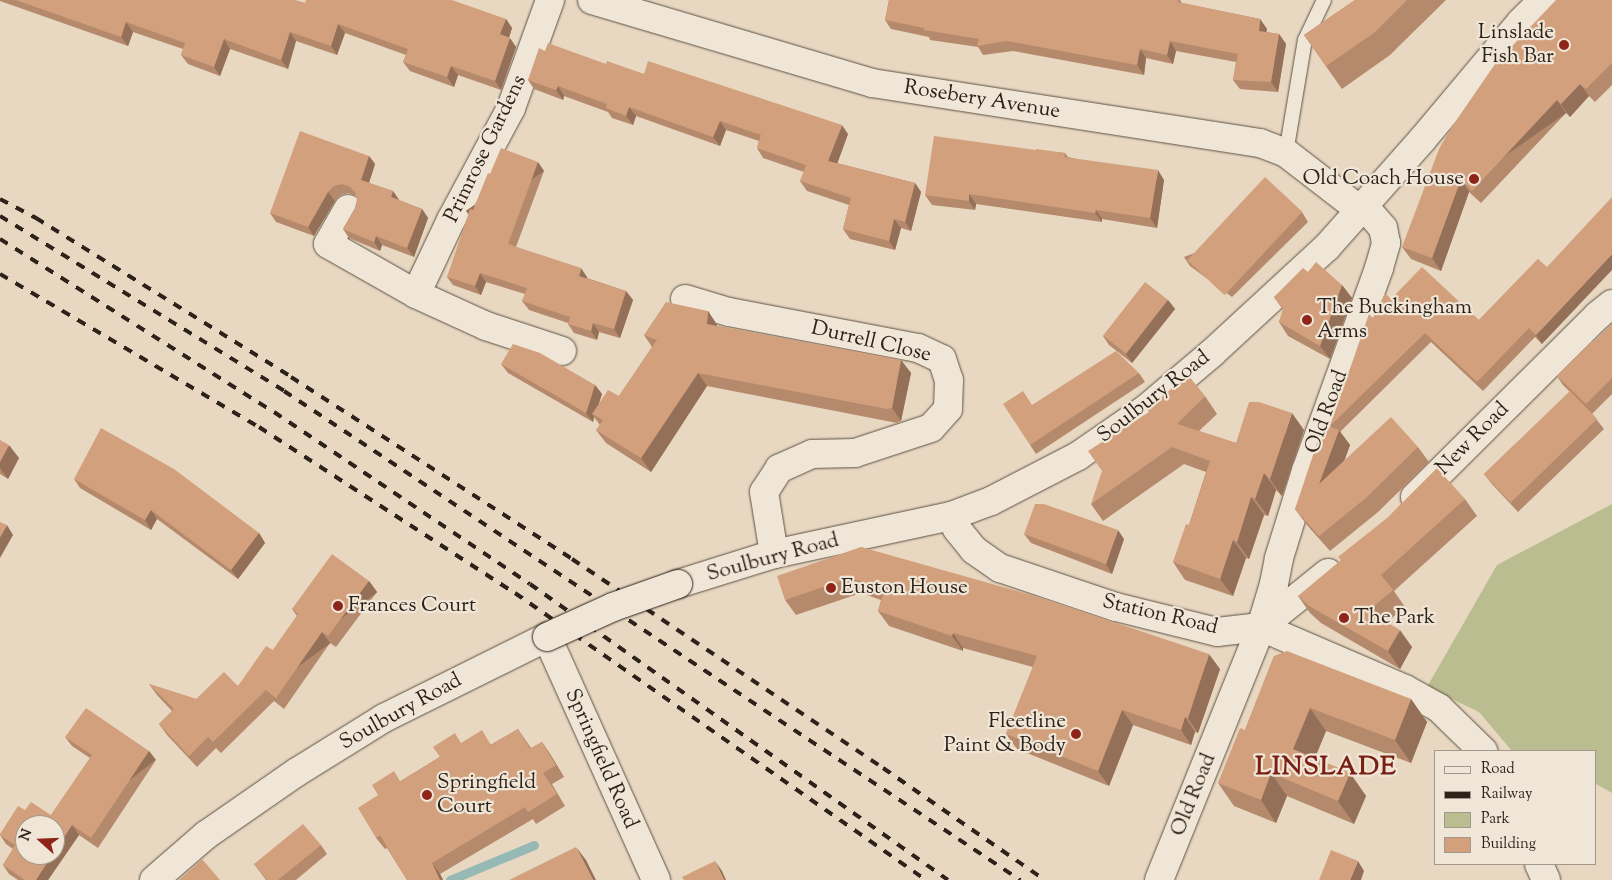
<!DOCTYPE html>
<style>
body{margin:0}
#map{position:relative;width:1612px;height:880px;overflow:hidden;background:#e8d8c1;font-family:"Sorts Mill Goudy",serif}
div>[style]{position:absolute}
.green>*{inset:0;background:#babd90}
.stream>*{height:9px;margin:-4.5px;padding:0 4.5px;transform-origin:4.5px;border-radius:4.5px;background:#97b9b6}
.roads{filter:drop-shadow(0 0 1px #5c5044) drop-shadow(0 0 1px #5c5044)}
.lane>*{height:14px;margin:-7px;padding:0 7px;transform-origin:7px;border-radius:7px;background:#f0e6d7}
.street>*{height:28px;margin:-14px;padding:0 14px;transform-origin:14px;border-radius:14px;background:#f0e6d7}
.secondary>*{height:28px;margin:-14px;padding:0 14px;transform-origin:14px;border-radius:14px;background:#f0e6d7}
.rail>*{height:4px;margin-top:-2px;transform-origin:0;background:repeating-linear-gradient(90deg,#2d221a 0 9px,transparent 0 18px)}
.bridges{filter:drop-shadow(0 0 1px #2d221a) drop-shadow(0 0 1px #2d221a)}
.secondary-bridge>*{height:28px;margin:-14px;padding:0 14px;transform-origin:14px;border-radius:14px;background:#f0e6d7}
.wall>*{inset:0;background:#b58a6c}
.shaded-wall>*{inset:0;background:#947058;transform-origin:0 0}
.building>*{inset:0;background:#d3a07e;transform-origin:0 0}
.dots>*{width:14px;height:14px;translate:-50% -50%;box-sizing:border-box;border:2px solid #f0e6d7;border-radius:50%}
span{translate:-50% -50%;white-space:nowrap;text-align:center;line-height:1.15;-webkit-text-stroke:4.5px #f0e6d7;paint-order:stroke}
.poi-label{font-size:21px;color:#2d221a}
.right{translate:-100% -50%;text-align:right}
.left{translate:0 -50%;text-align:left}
.street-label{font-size:21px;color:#2d221a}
.district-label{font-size:26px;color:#7a1f14;font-weight:700;letter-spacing:1px}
.legend{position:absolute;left:1434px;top:750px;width:162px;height:115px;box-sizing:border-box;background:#f0e6d7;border:1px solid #a2988b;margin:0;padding:6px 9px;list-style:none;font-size:15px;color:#2d221a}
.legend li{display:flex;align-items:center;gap:10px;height:25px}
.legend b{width:25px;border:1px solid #a2988b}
.north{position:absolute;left:15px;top:815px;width:50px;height:50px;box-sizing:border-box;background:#f0e6d7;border:1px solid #a2988b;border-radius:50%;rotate:290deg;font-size:14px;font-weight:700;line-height:20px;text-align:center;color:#2d221a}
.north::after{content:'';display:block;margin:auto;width:18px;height:22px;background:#8f2418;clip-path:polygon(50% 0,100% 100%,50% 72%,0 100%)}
</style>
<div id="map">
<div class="green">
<i style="clip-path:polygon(1612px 504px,1612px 793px,1596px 784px,1596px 751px,1512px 751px,1479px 712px,1427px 687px,1497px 565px)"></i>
</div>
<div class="stream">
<i style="left:450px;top:880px;width:91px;rotate:-22.6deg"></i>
</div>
<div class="roads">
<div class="lane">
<i style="left:1286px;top:153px;width:115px;rotate:-80.5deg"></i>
<i style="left:1305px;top:40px;width:44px;rotate:-64.6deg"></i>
</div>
<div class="street">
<i style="left:592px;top:0;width:292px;rotate:16.5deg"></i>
<i style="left:872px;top:83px;width:393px;rotate:8.8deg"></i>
<i style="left:1260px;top:143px;width:28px;rotate:21deg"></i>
<i style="left:1286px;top:153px;width:93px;rotate:37.6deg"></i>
<i style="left:348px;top:209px;width:40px;rotate:119.7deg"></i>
<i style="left:328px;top:244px;width:101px;rotate:29.6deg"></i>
<i style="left:416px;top:294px;width:77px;rotate:24.6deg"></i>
<i style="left:486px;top:326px;width:80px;rotate:18.2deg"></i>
<i style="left:416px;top:294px;width:82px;rotate:-64.7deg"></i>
<i style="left:451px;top:220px;width:127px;rotate:-61.8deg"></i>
<i style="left:511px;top:108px;width:115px;rotate:-70.1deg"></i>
<i style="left:685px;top:299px;width:46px;rotate:16.5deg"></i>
<i style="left:729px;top:312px;width:192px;rotate:10.8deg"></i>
<i style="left:918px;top:348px;width:26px;rotate:25deg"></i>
<i style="left:942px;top:359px;width:22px;rotate:72deg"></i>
<i style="left:949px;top:380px;width:29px;rotate:92deg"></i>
<i style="left:948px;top:409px;width:25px;rotate:132deg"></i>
<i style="left:931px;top:428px;width:80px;rotate:161.8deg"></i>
<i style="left:855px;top:453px;width:43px;rotate:178.7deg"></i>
<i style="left:812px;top:454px;width:36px;rotate:156deg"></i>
<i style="left:779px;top:469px;width:27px;rotate:123deg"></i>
<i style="left:764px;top:492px;width:63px;rotate:80.8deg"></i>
<i style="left:1415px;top:497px;width:257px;rotate:-44.8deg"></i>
<i style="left:1597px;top:316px;width:19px;rotate:-39deg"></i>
<i style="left:951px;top:516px;width:14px;rotate:65deg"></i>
<i style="left:957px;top:529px;width:27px;rotate:51deg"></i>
<i style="left:974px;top:550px;width:32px;rotate:35deg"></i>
<i style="left:1000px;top:568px;width:122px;rotate:18.6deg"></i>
<i style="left:1116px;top:607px;width:104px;rotate:13.9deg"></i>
<i style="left:1217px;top:632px;width:44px;rotate:-6.5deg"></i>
<i style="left:1261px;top:627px;width:157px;rotate:23.3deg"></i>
<i style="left:1405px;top:689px;width:39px;rotate:29deg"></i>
<i style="left:1439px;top:708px;width:62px;rotate:44.3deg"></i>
<i style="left:1261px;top:627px;width:86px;rotate:-38.9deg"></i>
<i style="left:1539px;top:864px;width:17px;rotate:66deg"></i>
<i style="left:1159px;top:880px;width:273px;rotate:-68deg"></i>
<i style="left:1261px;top:627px;width:45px;rotate:-73.2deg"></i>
<i style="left:1274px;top:584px;width:26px;rotate:-79deg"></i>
<i style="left:1279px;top:558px;width:91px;rotate:-72.8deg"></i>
<i style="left:1306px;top:471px;width:216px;rotate:-70.2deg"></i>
<i style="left:1379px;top:268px;width:26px;rotate:-74deg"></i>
<i style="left:1386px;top:243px;width:15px;rotate:-101deg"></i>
<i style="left:1383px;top:228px;width:29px;rotate:-131deg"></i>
</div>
<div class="secondary">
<i style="left:678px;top:584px;width:101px;rotate:-17.4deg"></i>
<i style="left:774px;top:554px;width:181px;rotate:-12.1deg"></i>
<i style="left:951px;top:516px;width:43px;rotate:-20.6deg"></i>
<i style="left:991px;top:501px;width:98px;rotate:-27.3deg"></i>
<i style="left:1078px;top:456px;width:83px;rotate:-34.7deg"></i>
<i style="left:1146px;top:409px;width:87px;rotate:-40.3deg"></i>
<i style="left:1212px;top:353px;width:156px;rotate:-42.7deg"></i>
<i style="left:1327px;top:247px;width:143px;rotate:-48.4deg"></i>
<i style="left:1422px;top:140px;width:154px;rotate:-50deg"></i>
<i style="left:1521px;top:22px;width:31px;rotate:-45deg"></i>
<i style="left:154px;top:880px;width:69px;rotate:-40.9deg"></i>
<i style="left:206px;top:835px;width:111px;rotate:-34.7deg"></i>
<i style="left:297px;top:772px;width:102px;rotate:-31.8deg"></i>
<i style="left:384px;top:718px;width:182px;rotate:-26.4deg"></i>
<i style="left:547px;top:637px;width:266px;rotate:65.8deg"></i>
</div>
</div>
<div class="rail">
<i style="left:0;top:199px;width:41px;rotate:27.8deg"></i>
<i style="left:36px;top:218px;width:301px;rotate:31.9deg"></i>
<i style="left:291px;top:377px;width:335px;rotate:32.9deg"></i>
<i style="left:572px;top:559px;width:375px;rotate:33.9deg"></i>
<i style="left:883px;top:768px;width:197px;rotate:34.7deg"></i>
<i style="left:0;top:216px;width:334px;rotate:31.6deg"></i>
<i style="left:284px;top:391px;width:884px;rotate:33.6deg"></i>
<i style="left:0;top:239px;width:324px;rotate:32.3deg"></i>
<i style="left:274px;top:412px;width:308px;rotate:33.9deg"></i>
<i style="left:530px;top:584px;width:512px;rotate:35.3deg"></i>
<i style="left:0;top:274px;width:301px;rotate:30.6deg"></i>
<i style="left:259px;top:427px;width:305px;rotate:33deg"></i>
<i style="left:515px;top:593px;width:501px;rotate:34.93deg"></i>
</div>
<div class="bridges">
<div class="secondary-bridge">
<i style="left:547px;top:637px;width:72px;rotate:-24.4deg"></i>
<i style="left:613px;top:607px;width:69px;rotate:-19.5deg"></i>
</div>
</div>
<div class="wall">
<i style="clip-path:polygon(0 0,294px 0,305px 3px,506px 19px,512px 28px,509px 38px,516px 47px,501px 90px,458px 75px,454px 87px,410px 71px,403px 62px,406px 55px,345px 33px,337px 55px,296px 41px,288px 69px,230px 49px,220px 76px,188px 64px,181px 55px,183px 49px,133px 32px,128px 46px,0 1px)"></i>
<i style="clip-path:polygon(889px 0,1180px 0,1182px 3px,1260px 19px,1267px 29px,1266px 32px,1279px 34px,1286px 44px,1278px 92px,1240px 89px,1233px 80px,1236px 62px,1176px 51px,1173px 64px,1146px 58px,1144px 75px,1013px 51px,983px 55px,978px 47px,930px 40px,929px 37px,891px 29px,885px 20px)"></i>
<i style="clip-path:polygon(1355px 0,1446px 0,1390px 55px,1342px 89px,1304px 35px)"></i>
<i style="clip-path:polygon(1612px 0,1612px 85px,1595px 102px,1589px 96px,1570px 117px,1566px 113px,1481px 203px,1469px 192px,1441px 271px,1411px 259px,1402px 247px)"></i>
<i style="clip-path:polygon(545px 51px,606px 64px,644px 74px,848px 134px,837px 163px,915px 183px,921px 192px,911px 231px,901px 228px,895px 250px,850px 239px,843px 229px,849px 205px,807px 191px,800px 181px,804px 172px,763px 158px,757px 148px,759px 141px,726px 130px,720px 146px,636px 116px,633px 125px,612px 118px,608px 112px,564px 96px,563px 100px,534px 89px,528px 80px)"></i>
<i style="clip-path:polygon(1036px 150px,1065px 153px,1068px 157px,1164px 180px,1157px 228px,1102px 219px,1102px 222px,976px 204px,975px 210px,932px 205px,925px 195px)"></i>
<i style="clip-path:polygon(369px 156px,375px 164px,369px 183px,393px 191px,399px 200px,422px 209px,428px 218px,414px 257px,382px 245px,380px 251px,349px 238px,343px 229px,355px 208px,357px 200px,356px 196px,348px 193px,341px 195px,335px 201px,314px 236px,276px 222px,270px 213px)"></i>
<i style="clip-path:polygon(544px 171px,516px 247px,587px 277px,587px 278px,626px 291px,633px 300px,620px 338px,599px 332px,597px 340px,574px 333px,568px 324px,568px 323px,529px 310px,522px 301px,525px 294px,486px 282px,481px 295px,453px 285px,447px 277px,490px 174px)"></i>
<i style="clip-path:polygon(1302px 212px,1308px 222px,1232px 297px,1190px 266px,1184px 257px)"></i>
<i style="clip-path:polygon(1538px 259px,1542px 344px,1535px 337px,1483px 391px,1431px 342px,1340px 432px,1350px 445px,1344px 462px,1418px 447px,1429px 462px,1378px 512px,1330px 551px,1306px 524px,1295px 509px,1331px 427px,1330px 426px,1373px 318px,1391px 299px,1479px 320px)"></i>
<i style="clip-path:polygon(1308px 272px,1342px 285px,1352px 298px,1330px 359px,1288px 336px,1279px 322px,1283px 310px,1274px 297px)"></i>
<i style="clip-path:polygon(1168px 300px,1175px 309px,1132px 363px,1109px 345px,1103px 336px)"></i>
<i style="clip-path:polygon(708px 311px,717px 325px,717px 326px,901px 360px,911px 373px,901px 421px,897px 423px,707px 386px,651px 472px,606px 443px,596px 430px,600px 425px,594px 417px,593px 422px,508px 373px,501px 364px,595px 385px,602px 394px,598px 405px,619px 396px,652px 347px,644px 335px)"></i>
<i style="clip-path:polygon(1612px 324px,1612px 394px,1592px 414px,1604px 429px,1518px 512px,1491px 483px,1484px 474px,1570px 392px,1563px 385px,1557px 376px,1594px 342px)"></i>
<i style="clip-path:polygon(1139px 373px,1145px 382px,1036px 454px,1030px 445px,1032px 405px)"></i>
<i style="clip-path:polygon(1205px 396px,1217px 414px,1199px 431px,1236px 443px,1304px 430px,1282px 496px,1276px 490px,1268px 516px,1264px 515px,1249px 559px,1246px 558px,1233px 596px,1185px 580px,1173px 562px,1189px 525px,1206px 472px,1184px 464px,1103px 521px,1091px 504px)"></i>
<i style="clip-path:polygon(0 440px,19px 458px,8px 479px,0 474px)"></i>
<i style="clip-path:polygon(74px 479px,259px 533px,265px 543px,238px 579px,157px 519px,151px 530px,80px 488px)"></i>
<i style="clip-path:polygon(1465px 499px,1477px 516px,1394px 591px,1405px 607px,1387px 622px,1412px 647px,1400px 669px,1321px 623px,1310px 613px,1298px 596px)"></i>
<i style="clip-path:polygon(1024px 534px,1124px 539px,1112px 574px,1031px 543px)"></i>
<i style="clip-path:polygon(861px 547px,1220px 669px,1198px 733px,1195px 732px,1191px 745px,1133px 725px,1109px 786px,1017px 749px,1006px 734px,1033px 667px,963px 648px,963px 651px,889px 626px,878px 611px,881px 600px,861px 593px,796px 615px,785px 600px)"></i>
<i style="clip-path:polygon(369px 581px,377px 592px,336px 647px,330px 643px,284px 709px,274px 701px,221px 753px,216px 748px,197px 767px,167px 735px,159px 724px,172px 711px,157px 695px,149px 684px,196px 699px,238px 686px,273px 650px,297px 616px,292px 609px)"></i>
<i style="clip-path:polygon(1274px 656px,1411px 699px,1427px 722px,1411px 763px,1326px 731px,1315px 758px,1350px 773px,1366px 796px,1354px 824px,1287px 796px,1276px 823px,1234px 806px,1218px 783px,1245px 730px)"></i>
<i style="clip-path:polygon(518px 729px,531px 748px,542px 742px,550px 754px,564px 777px,552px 784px,565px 806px,536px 824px,533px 819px,440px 874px,443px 880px,407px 880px,387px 848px,385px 849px,376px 838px,401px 781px,462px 743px,492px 744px)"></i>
<i style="clip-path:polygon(65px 737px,149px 751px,156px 760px,98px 848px,79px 835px,48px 880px,18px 880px,9px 874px,3px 865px,13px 849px,6px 844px,0 835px,25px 810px,51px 815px,90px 758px,72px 746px)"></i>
<i style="clip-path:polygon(321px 845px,327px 854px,296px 880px,266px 880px,254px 864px)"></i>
</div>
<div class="shaded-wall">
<i style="clip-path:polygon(506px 19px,512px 28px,507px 44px,500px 34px)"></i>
<i style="clip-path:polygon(1260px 19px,1267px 29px,1265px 40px,1259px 31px)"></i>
<i style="clip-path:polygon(126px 22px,133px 32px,128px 46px,121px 37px)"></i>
<i style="clip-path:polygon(338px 24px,345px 33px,337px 55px,331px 46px)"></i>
<i style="clip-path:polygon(290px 32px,296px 41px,288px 69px,281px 60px)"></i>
<i style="clip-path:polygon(1279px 34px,1286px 44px,1278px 92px,1271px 82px)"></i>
<i style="clip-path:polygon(510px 38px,516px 47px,501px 90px,495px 81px)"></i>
<i style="clip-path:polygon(224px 39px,230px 49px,220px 76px,214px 67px)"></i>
<i style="clip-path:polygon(1170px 41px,1176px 51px,1173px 64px,1167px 55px)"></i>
<i style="clip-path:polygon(1140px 49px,1146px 58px,1144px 75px,1137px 65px)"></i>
<i style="clip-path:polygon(451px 66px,458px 75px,454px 87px,447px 77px)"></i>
<i style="clip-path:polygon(1580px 84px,1589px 96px,1570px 117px,1561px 104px)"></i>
<i style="clip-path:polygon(558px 86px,564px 96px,563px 100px,556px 90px)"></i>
<i style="left:1557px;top:100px;width:16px;height:125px;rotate:55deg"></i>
<i style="clip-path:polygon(629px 107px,636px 116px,633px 125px,626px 116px)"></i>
<i style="clip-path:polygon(720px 121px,726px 130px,720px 146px,713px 137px)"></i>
<i style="clip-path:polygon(842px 125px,848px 134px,835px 170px,828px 161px)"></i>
<i style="clip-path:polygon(369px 156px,375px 164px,367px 189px,361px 180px)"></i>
<i style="left:538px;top:162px;width:11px;height:87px;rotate:56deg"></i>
<i style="clip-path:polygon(1158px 170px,1164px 180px,1157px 228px,1150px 218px)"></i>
<i style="clip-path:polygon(1461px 179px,1469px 192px,1441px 271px,1432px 258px)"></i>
<i style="clip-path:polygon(915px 183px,921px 192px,911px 231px,905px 222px)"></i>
<i style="clip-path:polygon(393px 191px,399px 200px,391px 197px)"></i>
<i style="clip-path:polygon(328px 192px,335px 201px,314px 236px,308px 227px)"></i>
<i style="clip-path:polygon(969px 194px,976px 204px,975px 210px,969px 201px)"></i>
<i style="clip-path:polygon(422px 209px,428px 218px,414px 257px,407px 248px)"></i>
<i style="clip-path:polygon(1096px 210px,1102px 219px,1102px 222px,1095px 213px)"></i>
<i style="clip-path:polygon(894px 219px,901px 228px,895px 250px,889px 241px)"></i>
<i style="clip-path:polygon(376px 236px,382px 245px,380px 251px,374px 242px)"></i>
<i style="clip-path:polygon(1612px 254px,1612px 270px,1542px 344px,1536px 335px)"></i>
<i style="clip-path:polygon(581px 268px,587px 277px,585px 284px,579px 276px)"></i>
<i style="clip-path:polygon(480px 273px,486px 282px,481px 295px,475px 286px)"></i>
<i style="clip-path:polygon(1342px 285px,1352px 298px,1330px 359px,1320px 346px)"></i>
<i style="clip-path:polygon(626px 291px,633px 300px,620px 338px,614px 329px)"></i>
<i style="clip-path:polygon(1168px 300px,1175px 309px,1132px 363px,1126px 354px)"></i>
<i style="clip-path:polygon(708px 311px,717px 325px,717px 338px,707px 324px)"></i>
<i style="clip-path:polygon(593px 323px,599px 332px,597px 340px,591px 331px)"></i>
<i style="clip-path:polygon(901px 360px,911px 373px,901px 421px,892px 408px)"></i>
<i style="clip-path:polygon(698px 373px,707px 386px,651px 472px,641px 458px)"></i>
<i style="clip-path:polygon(595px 385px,602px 394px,595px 416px,592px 414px,594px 417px,593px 422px,586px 413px)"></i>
<i style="clip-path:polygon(1292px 413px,1304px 430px,1282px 496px,1270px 479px)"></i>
<i style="clip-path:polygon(1339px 430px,1350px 445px,1330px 499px,1319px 484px)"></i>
<i style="clip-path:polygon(9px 445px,19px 458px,8px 479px,0 468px,0 462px)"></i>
<i style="clip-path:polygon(1264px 473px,1276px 490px,1268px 516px,1255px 499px)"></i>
<i style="clip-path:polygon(1251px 497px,1264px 515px,1249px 559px,1237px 542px)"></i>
<i style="clip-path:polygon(151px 510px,157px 519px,151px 530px,145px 520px)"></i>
<i style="clip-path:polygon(7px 525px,13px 535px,0 558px,0 537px)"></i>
<i style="clip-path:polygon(1118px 530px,1124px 539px,1112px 574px,1106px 564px)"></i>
<i style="clip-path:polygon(259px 533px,265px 543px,238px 579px,231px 570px)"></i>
<i style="clip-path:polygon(1233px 540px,1246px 558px,1233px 596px,1220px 579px)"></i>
<i style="left:369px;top:581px;width:14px;height:69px;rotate:54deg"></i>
<i style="clip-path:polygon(1400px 630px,1412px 647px,1400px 669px,1388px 651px)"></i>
<i style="left:322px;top:632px;width:14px;height:80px;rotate:54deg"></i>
<i style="clip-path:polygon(953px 633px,963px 648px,963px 651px,952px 636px)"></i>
<i style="clip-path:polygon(1209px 654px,1220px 669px,1198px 733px,1188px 718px)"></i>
<i style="clip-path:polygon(1411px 699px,1427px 722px,1411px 763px,1395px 740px)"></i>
<i style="clip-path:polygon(1310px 708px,1326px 731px,1309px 772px,1293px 749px)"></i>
<i style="clip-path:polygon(1122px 710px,1133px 725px,1109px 786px,1098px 771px)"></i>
<i style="clip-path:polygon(1185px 717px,1195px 732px,1191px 745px,1181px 730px)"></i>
<i style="clip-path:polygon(542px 742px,550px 754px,564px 777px,556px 765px)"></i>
<i style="left:149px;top:751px;width:11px;height:105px;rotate:52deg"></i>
<i style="clip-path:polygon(1271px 773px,1287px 796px,1276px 823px,1261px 800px)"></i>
<i style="clip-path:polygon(1350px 773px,1366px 796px,1354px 824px,1338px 801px)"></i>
<i style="clip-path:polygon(72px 825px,79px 835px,48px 880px,36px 880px,52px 855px,55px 855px,55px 851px)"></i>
<i style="clip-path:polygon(576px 847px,586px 860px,596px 880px,593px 880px)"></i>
<i style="clip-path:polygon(715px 861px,722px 871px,726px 880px,724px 880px)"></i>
<i style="clip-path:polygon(1358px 861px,1364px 871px,1361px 880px,1350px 880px)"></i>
<i style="clip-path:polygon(432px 863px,440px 874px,443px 880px,440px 880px)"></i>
</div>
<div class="building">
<i style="clip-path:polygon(16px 0,294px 0,305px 3px,306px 0,452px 0,506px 19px,500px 34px,510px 38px,495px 81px,451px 66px,447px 77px,403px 62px,408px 49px,338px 24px,331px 46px,290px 32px,281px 60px,224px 39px,214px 67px,181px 55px,185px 43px,126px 22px,121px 37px)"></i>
<i style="clip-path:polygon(889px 0,1178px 0,1178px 2px,1260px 19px,1259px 31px,1279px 34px,1271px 82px,1233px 80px,1238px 54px,1170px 41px,1167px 55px,1140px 49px,1137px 65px,1007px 41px,977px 46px,979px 39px,924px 30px,924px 28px,885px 20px)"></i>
<i style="clip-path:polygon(1355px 0,1407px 0,1374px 33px,1326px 66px,1304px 35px)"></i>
<i style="clip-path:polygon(1556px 0,1612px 0,1612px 63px,1586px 89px,1580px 84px,1561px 104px,1557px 100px,1472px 191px,1461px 179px,1432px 258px,1402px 247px,1439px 149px,1451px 128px,1495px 64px)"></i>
<i style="clip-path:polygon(548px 43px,606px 64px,607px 61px,644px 74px,648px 61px,842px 125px,828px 161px,915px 183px,905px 222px,894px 219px,889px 241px,843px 229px,851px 198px,800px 181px,806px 165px,757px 148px,761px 135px,720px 121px,713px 137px,629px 107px,626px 116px,606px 108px,607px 104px,558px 86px,556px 90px,528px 80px,539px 48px,545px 51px)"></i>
<i style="clip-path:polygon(300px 131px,369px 156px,361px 180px,393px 191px,391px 197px,422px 209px,407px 248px,376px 236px,374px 242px,343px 229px,355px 208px,357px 200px,355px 192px,350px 187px,342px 184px,334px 186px,328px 192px,308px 227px,270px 213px)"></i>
<i style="clip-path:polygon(934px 136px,1036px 150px,1036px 149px,1065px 153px,1064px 157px,1158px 170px,1150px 218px,1096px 210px,1095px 213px,969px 194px,969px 201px,925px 195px)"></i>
<i style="clip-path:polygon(501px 148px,538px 162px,508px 244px,581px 268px,579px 276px,626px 291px,614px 329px,593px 323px,591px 331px,568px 324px,570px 317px,522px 301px,527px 288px,480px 273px,475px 286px,447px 277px,470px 209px,473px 210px,488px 173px,490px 174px)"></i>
<i style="left:1265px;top:177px;width:51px;height:114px;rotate:43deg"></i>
<i style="clip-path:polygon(1612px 197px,1612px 254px,1536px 335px,1529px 328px,1477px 382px,1425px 333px,1330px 426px,1369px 314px,1373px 318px,1385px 293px,1391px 299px,1422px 267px,1479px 320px,1538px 259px,1547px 267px)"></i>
<i style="clip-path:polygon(1316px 262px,1342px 285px,1320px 346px,1279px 322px,1283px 309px,1274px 297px,1303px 268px,1308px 272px)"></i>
<i style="left:1145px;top:282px;width:29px;height:68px;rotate:38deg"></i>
<i style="clip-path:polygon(666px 302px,708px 311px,707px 324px,901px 360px,892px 408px,887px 409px,698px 373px,641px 458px,596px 430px,603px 420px,592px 414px,608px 390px,619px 396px,657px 340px,644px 335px)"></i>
<i style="clip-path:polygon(1612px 324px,1612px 378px,1586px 404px,1557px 376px,1592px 341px,1594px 342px)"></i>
<i style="clip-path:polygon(513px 344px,540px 353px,595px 385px,586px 413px,501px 364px)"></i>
<i style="clip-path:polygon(1116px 351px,1139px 373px,1030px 445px,1003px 404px,1023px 391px,1032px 405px)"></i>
<i style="clip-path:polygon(1188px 375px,1205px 396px,1177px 424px,1236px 443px,1249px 402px,1259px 402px,1292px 413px,1270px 479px,1264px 473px,1255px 499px,1251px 497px,1237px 542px,1233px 540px,1220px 579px,1173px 562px,1186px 524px,1189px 525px,1210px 461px,1172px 447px,1091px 504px,1102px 471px,1088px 451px,1149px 412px,1147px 409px)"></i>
<i style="left:1570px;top:391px;width:39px;height:120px;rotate:46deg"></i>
<i style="clip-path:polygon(1391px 417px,1418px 447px,1367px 497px,1319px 536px,1295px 509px,1323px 425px,1339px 430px,1319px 484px)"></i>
<i style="clip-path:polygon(101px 428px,174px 469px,259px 533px,231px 570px,151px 510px,145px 520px,74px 479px)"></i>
<i style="clip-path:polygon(0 440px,9px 445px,0 462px)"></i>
<i style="clip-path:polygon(1437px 468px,1465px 499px,1381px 575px,1393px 590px,1368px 611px,1400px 630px,1388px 651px,1309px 606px,1298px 596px,1341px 560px,1338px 557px,1387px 518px)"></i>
<i style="clip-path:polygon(1035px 504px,1044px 504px,1118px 530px,1106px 564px,1024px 534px)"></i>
<i style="clip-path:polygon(0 522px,7px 525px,0 537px)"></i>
<i style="clip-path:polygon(861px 547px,1042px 598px,1209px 654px,1188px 718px,1185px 717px,1181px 730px,1122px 710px,1098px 771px,1006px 734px,1037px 656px,953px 633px,952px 636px,878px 611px,885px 589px,850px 578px,785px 600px,777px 576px)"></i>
<i style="clip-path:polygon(332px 554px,369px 581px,328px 636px,322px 632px,276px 698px,266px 690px,213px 742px,208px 737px,189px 756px,159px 724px,174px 709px,149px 684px,196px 699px,224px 672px,238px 686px,266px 646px,273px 650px,298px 614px,292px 609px)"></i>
<i style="clip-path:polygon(1287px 651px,1411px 699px,1395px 740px,1310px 708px,1293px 749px,1350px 773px,1338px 801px,1271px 773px,1261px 800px,1218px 783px,1240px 728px,1245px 730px,1274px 656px)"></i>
<i style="clip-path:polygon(86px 708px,149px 751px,91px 838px,72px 825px,55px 851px,55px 825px,25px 825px,25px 855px,52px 855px,36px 880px,25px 880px,3px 865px,15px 845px,0 835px,0 834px,18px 806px,25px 810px,31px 802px,51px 815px,92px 755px,65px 737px)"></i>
<i style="clip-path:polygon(518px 729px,530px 749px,542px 742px,556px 765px,543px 773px,557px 794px,528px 812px,525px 807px,432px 863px,440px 880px,407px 880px,380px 835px,376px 838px,358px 808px,378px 795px,372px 785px,394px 771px,400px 781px,440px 757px,433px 747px,455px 733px,461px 743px,482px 730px,491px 745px)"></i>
<i style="clip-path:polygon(303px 824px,321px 845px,278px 880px,267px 880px,254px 864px)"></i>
<i style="clip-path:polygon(576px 847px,593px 880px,509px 880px)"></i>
<i style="clip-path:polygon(1331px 850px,1358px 861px,1350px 880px,1319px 880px)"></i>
<i style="clip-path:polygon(202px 859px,220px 880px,179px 880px)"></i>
<i style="clip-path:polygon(715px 861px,724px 880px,684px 880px,682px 877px)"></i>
</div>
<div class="dots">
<i style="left:1564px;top:45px;background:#8f2418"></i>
<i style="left:1474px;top:179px;background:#8f2418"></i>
<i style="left:1307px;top:320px;background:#8f2418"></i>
<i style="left:831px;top:588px;background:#8f2418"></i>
<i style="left:338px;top:606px;background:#8f2418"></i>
<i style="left:1344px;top:618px;background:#8f2418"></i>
<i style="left:1076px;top:734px;background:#8f2418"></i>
<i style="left:427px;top:795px;background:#8f2418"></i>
</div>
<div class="poi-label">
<span class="right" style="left:1554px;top:45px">Linslade<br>Fish Bar</span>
<span class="right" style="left:1464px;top:179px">Old Coach House</span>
<span class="left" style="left:1317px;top:320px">The Buckingham<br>Arms</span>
<span class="left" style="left:841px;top:588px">Euston House</span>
<span class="left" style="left:348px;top:606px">Frances Court</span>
<span class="left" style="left:1354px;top:618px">The Park</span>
<span class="right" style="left:1066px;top:734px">Fleetline<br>Paint &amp; Body</span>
<span class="left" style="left:437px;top:795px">Springfield<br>Court</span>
</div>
<div class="street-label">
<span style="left:982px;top:100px;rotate:9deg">Rosebery Avenue</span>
<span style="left:486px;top:149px;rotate:-64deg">Primrose Gardens</span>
<span style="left:871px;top:342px;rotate:13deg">Durrell Close</span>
<span style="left:1154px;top:397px;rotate:-38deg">Soulbury Road</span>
<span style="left:1327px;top:412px;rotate:-70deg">Old Road</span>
<span style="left:1473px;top:439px;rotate:-45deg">New Road</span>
<span style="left:773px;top:558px;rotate:-15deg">Soulbury Road</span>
<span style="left:1160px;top:615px;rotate:13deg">Station Road</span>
<span style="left:401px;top:712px;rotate:-29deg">Soulbury Road</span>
<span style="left:601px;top:759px;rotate:66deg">Springfield Road</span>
<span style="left:1194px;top:795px;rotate:-68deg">Old Road</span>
</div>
<div class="district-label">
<span style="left:1326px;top:768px">LINSLADE</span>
</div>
<ul class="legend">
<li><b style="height:6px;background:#f0e6d7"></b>Road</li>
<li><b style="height:6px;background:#2d221a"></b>Railway</li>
<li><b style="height:14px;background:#babd90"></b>Park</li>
<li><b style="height:14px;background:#d3a07e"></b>Building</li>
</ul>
<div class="north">N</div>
</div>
